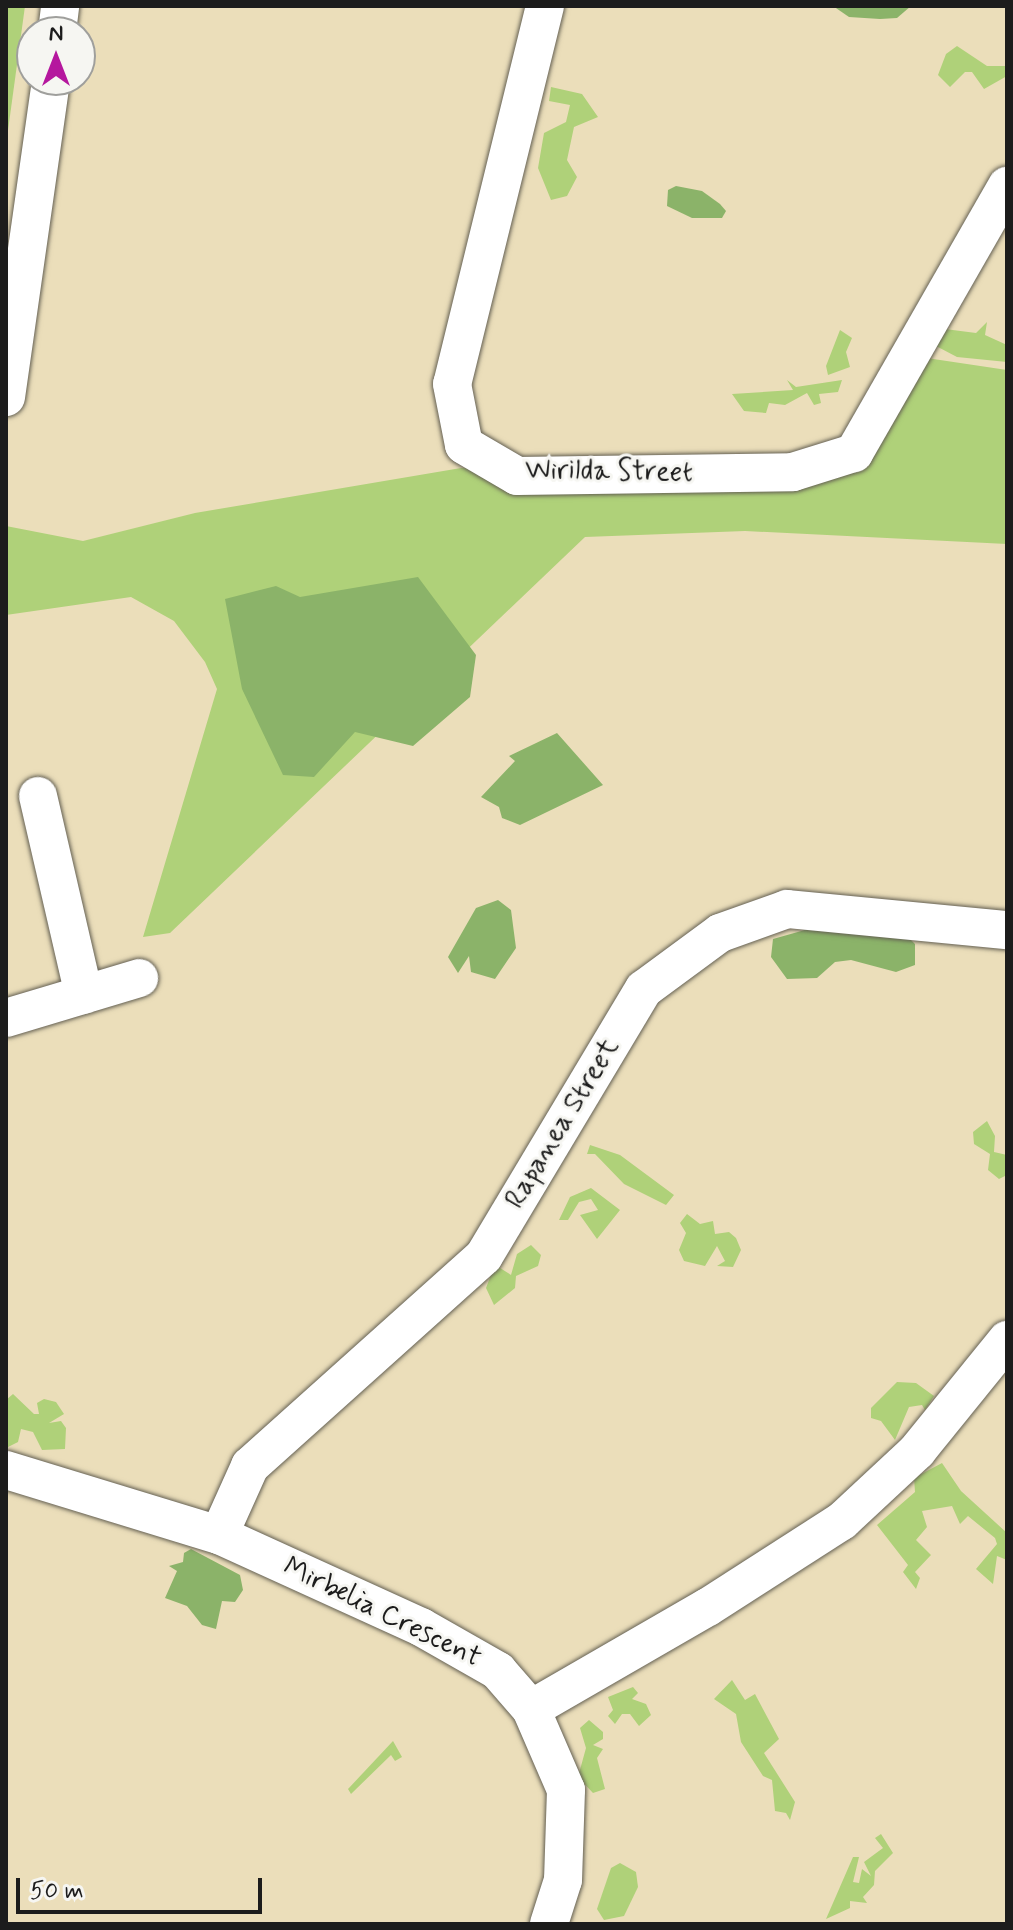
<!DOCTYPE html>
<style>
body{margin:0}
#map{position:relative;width:1013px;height:1930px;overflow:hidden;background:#ebdeba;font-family:Mynerve,sans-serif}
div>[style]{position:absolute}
.green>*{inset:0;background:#afd179}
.forest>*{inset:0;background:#8bb369}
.roads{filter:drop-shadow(0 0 2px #646053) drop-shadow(0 0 2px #646053)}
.street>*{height:38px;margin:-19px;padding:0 19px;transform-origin:19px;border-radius:19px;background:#fff}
span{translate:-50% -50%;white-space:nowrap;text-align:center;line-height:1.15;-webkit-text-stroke:6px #f6f6f2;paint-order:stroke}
.street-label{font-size:28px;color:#1c1c1c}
.frame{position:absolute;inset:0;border:8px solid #1c1c1c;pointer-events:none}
.north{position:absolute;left:16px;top:16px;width:80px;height:80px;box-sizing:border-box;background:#f6f6f2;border:2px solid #9f9f9c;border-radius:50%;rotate:0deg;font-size:22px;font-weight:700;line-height:32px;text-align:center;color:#1c1c1c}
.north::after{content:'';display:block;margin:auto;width:28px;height:36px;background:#b5179e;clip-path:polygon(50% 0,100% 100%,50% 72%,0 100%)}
.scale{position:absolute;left:16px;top:1878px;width:246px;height:36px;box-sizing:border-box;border:4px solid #1c1c1c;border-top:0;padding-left:10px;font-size:24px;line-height:28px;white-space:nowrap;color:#1c1c1c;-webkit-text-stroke:6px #f6f6f2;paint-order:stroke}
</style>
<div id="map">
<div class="green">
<i style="clip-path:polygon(6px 6px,25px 6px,6px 145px)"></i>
<i style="clip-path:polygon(957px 46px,987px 66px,1007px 66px,1007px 76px,984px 89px,972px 72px,965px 72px,950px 87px,938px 75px,946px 54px)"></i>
<i style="clip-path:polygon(551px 87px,582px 94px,598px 117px,574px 127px,567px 160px,577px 177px,567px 196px,551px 200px,538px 168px,544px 133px,566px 122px,570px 105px,549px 101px)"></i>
<i style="clip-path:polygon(987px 322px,985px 335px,1007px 345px,1007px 362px,957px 357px,936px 346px,945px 329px,976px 333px)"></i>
<i style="clip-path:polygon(840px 330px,852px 338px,846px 352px,850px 367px,828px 375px,826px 366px)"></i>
<i style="clip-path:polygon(920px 357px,1007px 370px,1007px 544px,745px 531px,585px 537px,170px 933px,143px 937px,217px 689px,205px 662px,174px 621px,131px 597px,6px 615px,6px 526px,83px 541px,195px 513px,461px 468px,792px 480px,861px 460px)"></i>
<i style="clip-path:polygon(787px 380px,796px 387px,842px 380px,838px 392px,819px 394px,821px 403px,814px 405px,807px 393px,785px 405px,769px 403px,766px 413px,744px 411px,732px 394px,793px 390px)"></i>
<i style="clip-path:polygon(987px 1121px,995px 1136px,994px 1152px,1007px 1155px,1007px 1175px,999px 1179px,988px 1170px,990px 1154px,974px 1144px,973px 1132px)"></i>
<i style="clip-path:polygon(590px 1145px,620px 1155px,674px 1195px,666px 1205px,624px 1184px,595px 1154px,587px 1154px)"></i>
<i style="clip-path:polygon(591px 1188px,620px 1210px,597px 1239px,580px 1215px,598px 1210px,591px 1199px,579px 1202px,568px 1220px,559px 1220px,570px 1197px)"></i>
<i style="clip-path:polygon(687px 1214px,700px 1224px,713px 1221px,715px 1234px,729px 1232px,736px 1238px,741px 1250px,733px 1267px,717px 1266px,725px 1261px,717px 1246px,705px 1266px,684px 1261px,679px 1250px,686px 1233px,680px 1223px)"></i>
<i style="clip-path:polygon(531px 1245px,541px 1255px,538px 1266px,516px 1276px,515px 1288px,494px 1305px,486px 1288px,491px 1275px,497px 1266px,511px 1275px,517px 1254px)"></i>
<i style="clip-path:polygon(897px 1382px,916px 1383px,934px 1396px,925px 1410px,922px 1405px,909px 1407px,895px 1440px,881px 1421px,871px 1418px,871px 1408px)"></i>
<i style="clip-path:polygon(13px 1394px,34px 1414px,39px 1414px,37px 1403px,44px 1399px,56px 1402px,64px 1414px,49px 1423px,61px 1421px,66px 1428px,65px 1449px,42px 1450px,33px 1432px,21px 1429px,18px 1442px,6px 1448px,6px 1400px)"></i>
<i style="clip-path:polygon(942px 1463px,961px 1491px,1007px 1533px,1007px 1560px,997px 1556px,993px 1584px,976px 1569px,997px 1544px,995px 1538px,968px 1516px,960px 1524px,952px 1506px,922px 1511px,927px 1527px,916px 1540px,931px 1555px,915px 1572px,920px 1578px,916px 1589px,903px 1572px,908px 1565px,877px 1525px,915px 1492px,914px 1478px)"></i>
<i style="clip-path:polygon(732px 1680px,745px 1700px,755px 1694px,779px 1739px,764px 1753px,795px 1802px,790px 1820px,786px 1813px,775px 1811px,772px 1780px,763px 1776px,741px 1742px,736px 1714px,714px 1699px)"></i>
<i style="clip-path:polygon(633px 1687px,638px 1693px,632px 1699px,646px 1704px,651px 1715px,639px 1726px,630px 1714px,622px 1714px,615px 1724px,608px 1716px,613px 1710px,608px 1697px)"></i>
<i style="clip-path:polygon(589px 1720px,603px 1732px,603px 1739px,593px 1745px,603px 1749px,597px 1758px,605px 1789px,593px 1793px,578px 1777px,586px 1748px,580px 1728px)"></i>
<i style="clip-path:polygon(393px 1741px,402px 1757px,395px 1761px,391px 1755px,351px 1794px,348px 1789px)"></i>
<i style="clip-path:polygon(881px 1834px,893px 1853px,875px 1871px,874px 1885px,863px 1897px,867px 1903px,850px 1901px,850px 1908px,826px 1919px,853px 1857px,859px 1857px,853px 1882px,859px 1883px,862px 1869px,871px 1876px,864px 1862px,883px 1848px,875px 1838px)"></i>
<i style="clip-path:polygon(620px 1863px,636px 1872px,638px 1887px,624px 1916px,604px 1920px,597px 1909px,611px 1868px)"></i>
</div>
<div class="forest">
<i style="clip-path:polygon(833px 6px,911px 6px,897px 18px,880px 19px,849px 17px)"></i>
<i style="clip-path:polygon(676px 186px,702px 191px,720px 204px,726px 211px,722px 218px,692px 218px,667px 206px,668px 190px)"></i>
<i style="clip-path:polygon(418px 577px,476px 655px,470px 697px,413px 746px,355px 732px,314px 777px,283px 775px,242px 689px,225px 599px,276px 586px,300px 597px)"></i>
<i style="clip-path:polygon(557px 733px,603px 785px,520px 825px,502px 818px,499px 807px,481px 797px,515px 761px,509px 756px)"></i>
<i style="clip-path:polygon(498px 900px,511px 910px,516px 948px,495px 979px,471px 972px,469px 956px,458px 973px,448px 957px,476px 908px)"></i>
<i style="clip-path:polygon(819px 926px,900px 929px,915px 944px,915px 965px,896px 972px,851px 960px,835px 962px,817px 978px,787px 979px,771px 957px,773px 939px)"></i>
<i style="clip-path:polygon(191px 1549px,240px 1575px,243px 1590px,235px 1602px,222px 1601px,216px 1629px,202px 1625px,187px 1606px,165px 1598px,177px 1571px,169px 1566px,183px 1562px,184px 1553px)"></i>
</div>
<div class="roads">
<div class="street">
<i style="left:545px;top:6px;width:389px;rotate:103.8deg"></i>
<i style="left:452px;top:384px;width:62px;rotate:78.9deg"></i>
<i style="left:464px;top:445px;width:61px;rotate:30.3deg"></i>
<i style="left:517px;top:476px;width:276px;rotate:-0.8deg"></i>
<i style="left:793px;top:472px;width:64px;rotate:-17.3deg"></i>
<i style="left:854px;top:453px;width:308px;rotate:-60.2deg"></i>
<i style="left:57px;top:32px;width:26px;rotate:-83deg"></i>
<i style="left:6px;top:397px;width:320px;rotate:-81.9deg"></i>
<i style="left:38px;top:796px;width:204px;rotate:77deg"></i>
<i style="left:6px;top:1018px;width:139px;rotate:-16.7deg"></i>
<i style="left:6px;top:1470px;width:223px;rotate:17deg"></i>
<i style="left:219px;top:1535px;width:222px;rotate:24.5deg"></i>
<i style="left:421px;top:1627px;width:89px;rotate:29.7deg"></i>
<i style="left:498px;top:1671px;width:50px;rotate:49deg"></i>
<i style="left:531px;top:1709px;width:88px;rotate:66.6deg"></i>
<i style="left:566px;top:1790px;width:90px;rotate:91.9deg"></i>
<i style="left:563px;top:1880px;width:46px;rotate:107.7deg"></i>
<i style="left:219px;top:1535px;width:76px;rotate:-65.8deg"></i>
<i style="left:250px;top:1466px;width:314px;rotate:-41.9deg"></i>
<i style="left:484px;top:1256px;width:311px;rotate:-59.1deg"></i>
<i style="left:644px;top:989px;width:94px;rotate:-36.4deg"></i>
<i style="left:720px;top:933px;width:71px;rotate:-19.7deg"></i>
<i style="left:787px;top:909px;width:221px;rotate:5.5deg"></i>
<i style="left:531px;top:1709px;width:204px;rotate:-30deg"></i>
<i style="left:708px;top:1607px;width:159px;rotate:-32.7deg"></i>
<i style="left:842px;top:1521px;width:103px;rotate:-43deg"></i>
<i style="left:917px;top:1451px;width:143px;rotate:-51deg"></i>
</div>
</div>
<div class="street-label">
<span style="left:609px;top:472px;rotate:1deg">Wirilda Street</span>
<span style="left:563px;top:1124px;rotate:-59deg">Rapanea Street</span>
<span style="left:382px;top:1613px;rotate:26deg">Mirbelia Crescent</span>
</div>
<div class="frame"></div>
<div class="north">N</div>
<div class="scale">50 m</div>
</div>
